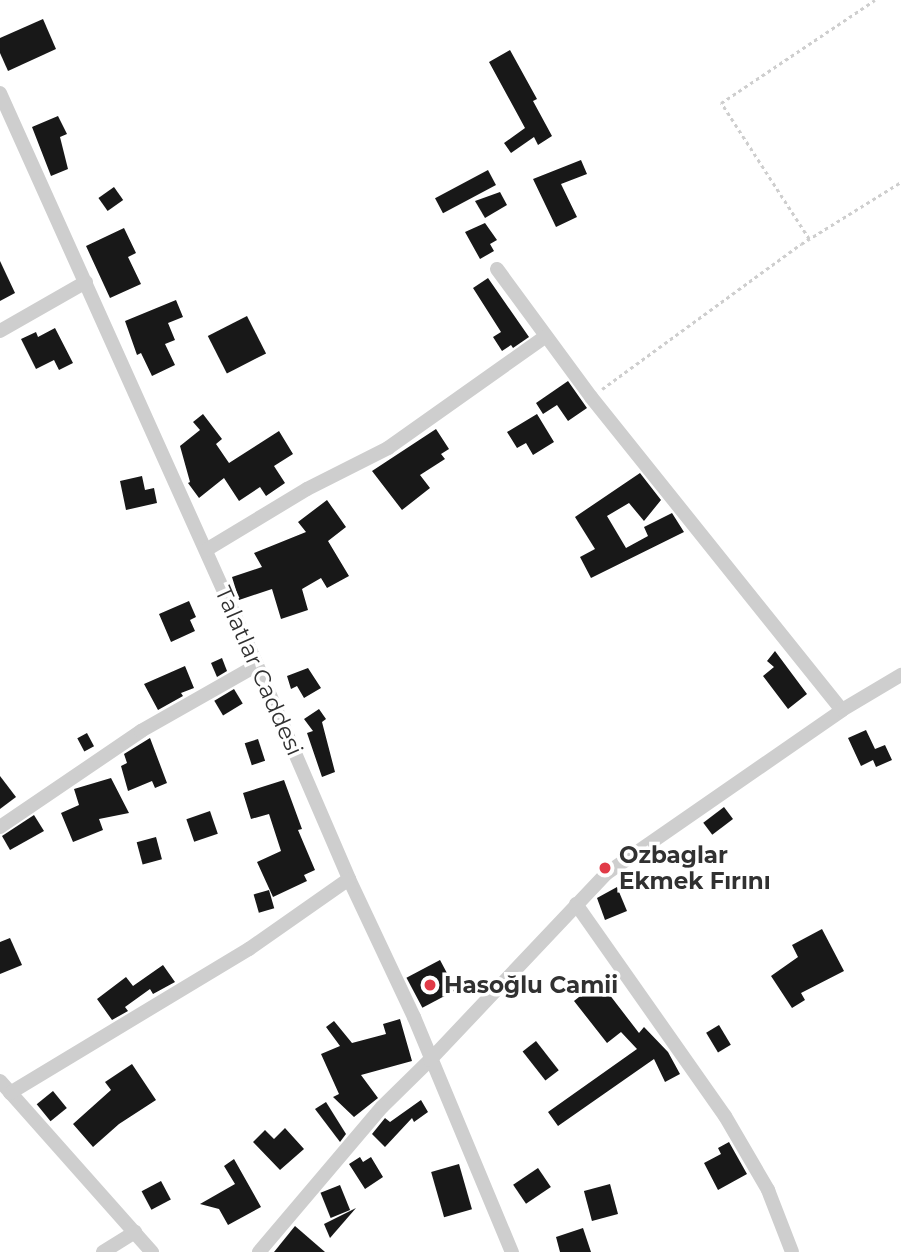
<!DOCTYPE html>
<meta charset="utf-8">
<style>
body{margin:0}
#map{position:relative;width:901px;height:1252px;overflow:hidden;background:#fff;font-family:Montserrat,sans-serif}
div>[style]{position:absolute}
.building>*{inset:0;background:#181818;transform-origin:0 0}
.path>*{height:2.5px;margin-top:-1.25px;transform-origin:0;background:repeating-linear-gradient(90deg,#cecece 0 3.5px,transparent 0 7px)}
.minor>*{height:14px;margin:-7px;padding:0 7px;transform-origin:7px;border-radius:7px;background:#cecece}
.dots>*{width:19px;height:19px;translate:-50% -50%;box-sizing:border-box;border:4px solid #fff;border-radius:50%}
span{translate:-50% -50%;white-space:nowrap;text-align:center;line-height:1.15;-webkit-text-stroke:7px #fff;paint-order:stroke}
.street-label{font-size:23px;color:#313131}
.poi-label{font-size:23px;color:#313131;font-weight:700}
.left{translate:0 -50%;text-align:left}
</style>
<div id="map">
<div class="building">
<i style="clip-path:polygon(43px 19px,56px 49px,8px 71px,0 53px,0 38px)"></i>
<i style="clip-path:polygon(510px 50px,537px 99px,533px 101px,552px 136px,538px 145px,534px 137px,511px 153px,504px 143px,525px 128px,489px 62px)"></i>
<i style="clip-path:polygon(58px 116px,67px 134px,60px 137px,68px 169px,51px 176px,32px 127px)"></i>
<i style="clip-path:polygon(581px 160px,587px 174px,561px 184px,577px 217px,556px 227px,533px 179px)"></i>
<i style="left:488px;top:170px;width:17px;height:60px;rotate:62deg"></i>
<i style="left:114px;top:187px;width:16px;height:19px;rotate:55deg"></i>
<i style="clip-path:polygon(500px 192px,507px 205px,485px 218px,475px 201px)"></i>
<i style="clip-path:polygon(485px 223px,497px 240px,490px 244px,494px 251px,480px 259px,465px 232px)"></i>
<i style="clip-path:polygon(124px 228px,136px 253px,128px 257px,141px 284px,110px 298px,86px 246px)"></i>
<i style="clip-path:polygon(0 261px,15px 293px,0 301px)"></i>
<i style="clip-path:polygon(488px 278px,529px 337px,513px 348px,511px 345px,502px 351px,493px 337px,501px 332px,473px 288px)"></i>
<i style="clip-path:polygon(176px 300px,183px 317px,168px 323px,175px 340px,165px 344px,175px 365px,152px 376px,141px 353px,137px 355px,125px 321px)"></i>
<i style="left:247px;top:316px;width:42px;height:44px;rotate:63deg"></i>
<i style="clip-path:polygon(55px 328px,73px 363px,59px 370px,54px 360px,36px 369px,21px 339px,36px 332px,38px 337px)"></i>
<i style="clip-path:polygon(568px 381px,587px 408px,568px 421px,557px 405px,543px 414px,536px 403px)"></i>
<i style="clip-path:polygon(203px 414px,222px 439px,216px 444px,229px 463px,279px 431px,293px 454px,274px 466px,285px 483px,266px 496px,260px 487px,239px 501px,224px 478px,199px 498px,188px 483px,190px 482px,180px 446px,200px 430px,193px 422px)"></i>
<i style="clip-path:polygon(537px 414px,554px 442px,533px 455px,526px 443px,517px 448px,507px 432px)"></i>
<i style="clip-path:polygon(436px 429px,449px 449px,441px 454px,445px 459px,420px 475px,430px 488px,402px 510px,372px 471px)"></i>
<i style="clip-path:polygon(640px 473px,661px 500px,644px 521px,629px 503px,607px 516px,626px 548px,648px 536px,644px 527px,672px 513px,684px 532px,591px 578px,580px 557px,595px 549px,575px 517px)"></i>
<i style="clip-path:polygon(142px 476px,145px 490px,154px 488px,157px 503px,126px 510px,120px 481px)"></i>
<i style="clip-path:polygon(327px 500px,346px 527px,328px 541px,349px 576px,327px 588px,321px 578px,302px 589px,308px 610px,281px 619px,272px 589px,239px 600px,232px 577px,262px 567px,254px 553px,306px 532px,298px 522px)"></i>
<i style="clip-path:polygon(189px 601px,196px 617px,190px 620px,195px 631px,171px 642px,159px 614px)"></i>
<i style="clip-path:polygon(775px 651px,807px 694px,788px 709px,763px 676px,774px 667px,767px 661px)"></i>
<i style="clip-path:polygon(222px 658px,227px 671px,217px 677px,211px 663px)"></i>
<i style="clip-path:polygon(185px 666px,194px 688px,181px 693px,183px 696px,158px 710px,144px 684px)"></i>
<i style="clip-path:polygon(308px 668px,321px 688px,304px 698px,297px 686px,291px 689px,287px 676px)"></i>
<i style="left:234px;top:689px;width:17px;height:23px;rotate:59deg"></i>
<i style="clip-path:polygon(319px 709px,326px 719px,322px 722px,335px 772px,322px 777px,307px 733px,313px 731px,304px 719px)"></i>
<i style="clip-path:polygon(866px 730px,875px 749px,885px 745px,892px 760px,876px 767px,873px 760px,861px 766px,848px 738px)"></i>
<i style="left:87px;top:733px;width:15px;height:11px;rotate:62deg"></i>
<i style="clip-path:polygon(150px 738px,167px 783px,155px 788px,152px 781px,128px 791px,121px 766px,127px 763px,124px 754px)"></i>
<i style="left:258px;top:739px;width:23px;height:14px;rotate:72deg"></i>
<i style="clip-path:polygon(0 776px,16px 797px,0 809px)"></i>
<i style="clip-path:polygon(111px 778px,129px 813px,99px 819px,103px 830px,73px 842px,61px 813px,79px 805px,74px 789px)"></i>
<i style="clip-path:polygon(284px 780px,302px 829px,298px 830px,315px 870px,304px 875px,307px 881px,273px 897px,257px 862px,281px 851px,269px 814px,251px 819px,243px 793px)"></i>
<i style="left:724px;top:807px;width:15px;height:26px;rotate:53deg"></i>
<i style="left:210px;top:811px;width:24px;height:25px;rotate:71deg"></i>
<i style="clip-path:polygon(34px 815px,44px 831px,10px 850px,2px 836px)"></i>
<i style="left:156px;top:837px;width:23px;height:20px;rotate:75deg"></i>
<i style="clip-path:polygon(617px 887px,627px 911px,605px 920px,597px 898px)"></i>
<i style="left:269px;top:890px;width:19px;height:16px;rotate:74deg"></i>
<i style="clip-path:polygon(822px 929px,844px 971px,801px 993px,805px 1000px,792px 1008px,771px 976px,798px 957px,792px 945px)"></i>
<i style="clip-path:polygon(10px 938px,22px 965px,0 974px,0 942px)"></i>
<i style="left:440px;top:960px;width:34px;height:38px;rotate:62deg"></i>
<i style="clip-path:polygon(163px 965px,175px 982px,153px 994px,150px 989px,125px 1007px,128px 1011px,112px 1020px,97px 999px,126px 977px,133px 986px)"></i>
<i style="clip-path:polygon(599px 981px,639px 1033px,644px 1027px,668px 1052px,680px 1074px,665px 1082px,654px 1059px,558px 1126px,548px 1112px,637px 1049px,621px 1032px,607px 1043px,574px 1001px)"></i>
<i style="clip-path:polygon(400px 1019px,412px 1061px,361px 1075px,378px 1098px,354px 1117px,333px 1097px,339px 1094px,321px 1054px,340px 1046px,326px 1027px,334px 1021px,352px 1043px,386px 1034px,383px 1024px)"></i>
<i style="left:719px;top:1025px;width:23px;height:15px;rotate:59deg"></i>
<i style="left:536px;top:1041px;width:37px;height:17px;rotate:52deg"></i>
<i style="clip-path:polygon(132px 1064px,156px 1100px,119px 1124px,93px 1147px,73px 1124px,111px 1090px,105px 1082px)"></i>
<i style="left:53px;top:1091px;width:22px;height:21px;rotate:51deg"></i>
<i style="clip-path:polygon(421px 1100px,428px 1112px,414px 1122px,412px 1118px,385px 1147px,372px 1134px,385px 1118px,390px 1122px)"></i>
<i style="clip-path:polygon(326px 1102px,346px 1134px,340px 1142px,315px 1109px)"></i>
<i style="clip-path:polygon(285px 1128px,304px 1149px,280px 1170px,253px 1142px,265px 1130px,274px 1139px)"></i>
<i style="clip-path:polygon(729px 1142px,747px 1174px,718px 1190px,704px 1163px,721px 1154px,718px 1148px)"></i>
<i style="clip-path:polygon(360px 1157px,363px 1162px,371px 1157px,383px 1177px,365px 1189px,349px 1164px)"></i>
<i style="clip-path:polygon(234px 1159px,261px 1207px,228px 1225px,219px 1209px,200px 1204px,235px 1184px,224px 1166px)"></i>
<i style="left:459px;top:1164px;width:47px;height:29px;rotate:74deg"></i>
<i style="left:538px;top:1168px;width:23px;height:30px;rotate:56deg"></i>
<i style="left:161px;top:1181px;width:21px;height:22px;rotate:62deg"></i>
<i style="left:610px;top:1184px;width:31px;height:27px;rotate:75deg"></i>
<i style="left:340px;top:1185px;width:27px;height:21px;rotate:68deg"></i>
<i style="clip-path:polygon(356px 1208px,330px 1238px,324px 1224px)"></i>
<i style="clip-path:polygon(295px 1226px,325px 1252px,274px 1252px)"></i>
<i style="clip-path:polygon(583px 1228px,591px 1252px,560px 1252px,556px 1237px)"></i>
</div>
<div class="path">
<i style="left:809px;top:239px;width:162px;rotate:-122.9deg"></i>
<i style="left:721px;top:103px;width:185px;rotate:-33.8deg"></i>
<i style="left:602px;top:389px;width:246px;rotate:-36.1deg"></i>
<i style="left:801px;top:244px;width:118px;rotate:-31.8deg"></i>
</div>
<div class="minor">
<i style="left:0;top:93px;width:627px;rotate:65.81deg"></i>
<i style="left:257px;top:665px;width:233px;rotate:66.7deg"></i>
<i style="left:349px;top:879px;width:153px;rotate:64.8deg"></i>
<i style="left:414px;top:1017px;width:255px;rotate:67.4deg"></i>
<i style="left:497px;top:269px;width:159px;rotate:53.7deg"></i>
<i style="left:591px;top:397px;width:401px;rotate:51.3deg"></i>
<i style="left:0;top:331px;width:99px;rotate:-29.7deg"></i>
<i style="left:206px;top:550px;width:118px;rotate:-31.1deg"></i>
<i style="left:307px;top:489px;width:91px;rotate:-26.8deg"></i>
<i style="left:388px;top:448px;width:192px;rotate:-35.3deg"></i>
<i style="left:0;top:827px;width:171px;rotate:-34.2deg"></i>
<i style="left:141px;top:731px;width:133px;rotate:-29.6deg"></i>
<i style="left:576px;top:904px;width:259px;rotate:54.9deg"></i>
<i style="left:725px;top:1116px;width:86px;rotate:59.8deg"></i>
<i style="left:768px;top:1190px;width:66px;rotate:68.8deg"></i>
<i style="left:0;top:1081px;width:229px;rotate:48.4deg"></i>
<i style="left:10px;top:1093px;width:279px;rotate:-31.1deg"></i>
<i style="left:249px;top:949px;width:122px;rotate:-35deg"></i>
<i style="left:103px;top:1252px;width:38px;rotate:-32deg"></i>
<i style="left:259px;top:1252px;width:190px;rotate:-49.7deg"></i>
<i style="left:382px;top:1107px;width:67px;rotate:-44.4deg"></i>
<i style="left:430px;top:1060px;width:257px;rotate:-46.6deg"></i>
<i style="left:607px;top:873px;width:286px;rotate:-34.7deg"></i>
<i style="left:842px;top:710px;width:69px;rotate:-30.7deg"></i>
</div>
<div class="dots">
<i style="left:605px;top:868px;background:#e13a47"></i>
<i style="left:430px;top:985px;background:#e13a47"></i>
</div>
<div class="street-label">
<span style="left:259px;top:671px;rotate:66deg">Talatlar Caddesi</span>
</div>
<div class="poi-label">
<span class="left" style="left:619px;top:868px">Ozbaglar<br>Ekmek Fırını</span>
<span class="left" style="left:444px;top:985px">Hasoğlu Camii</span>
</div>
</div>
